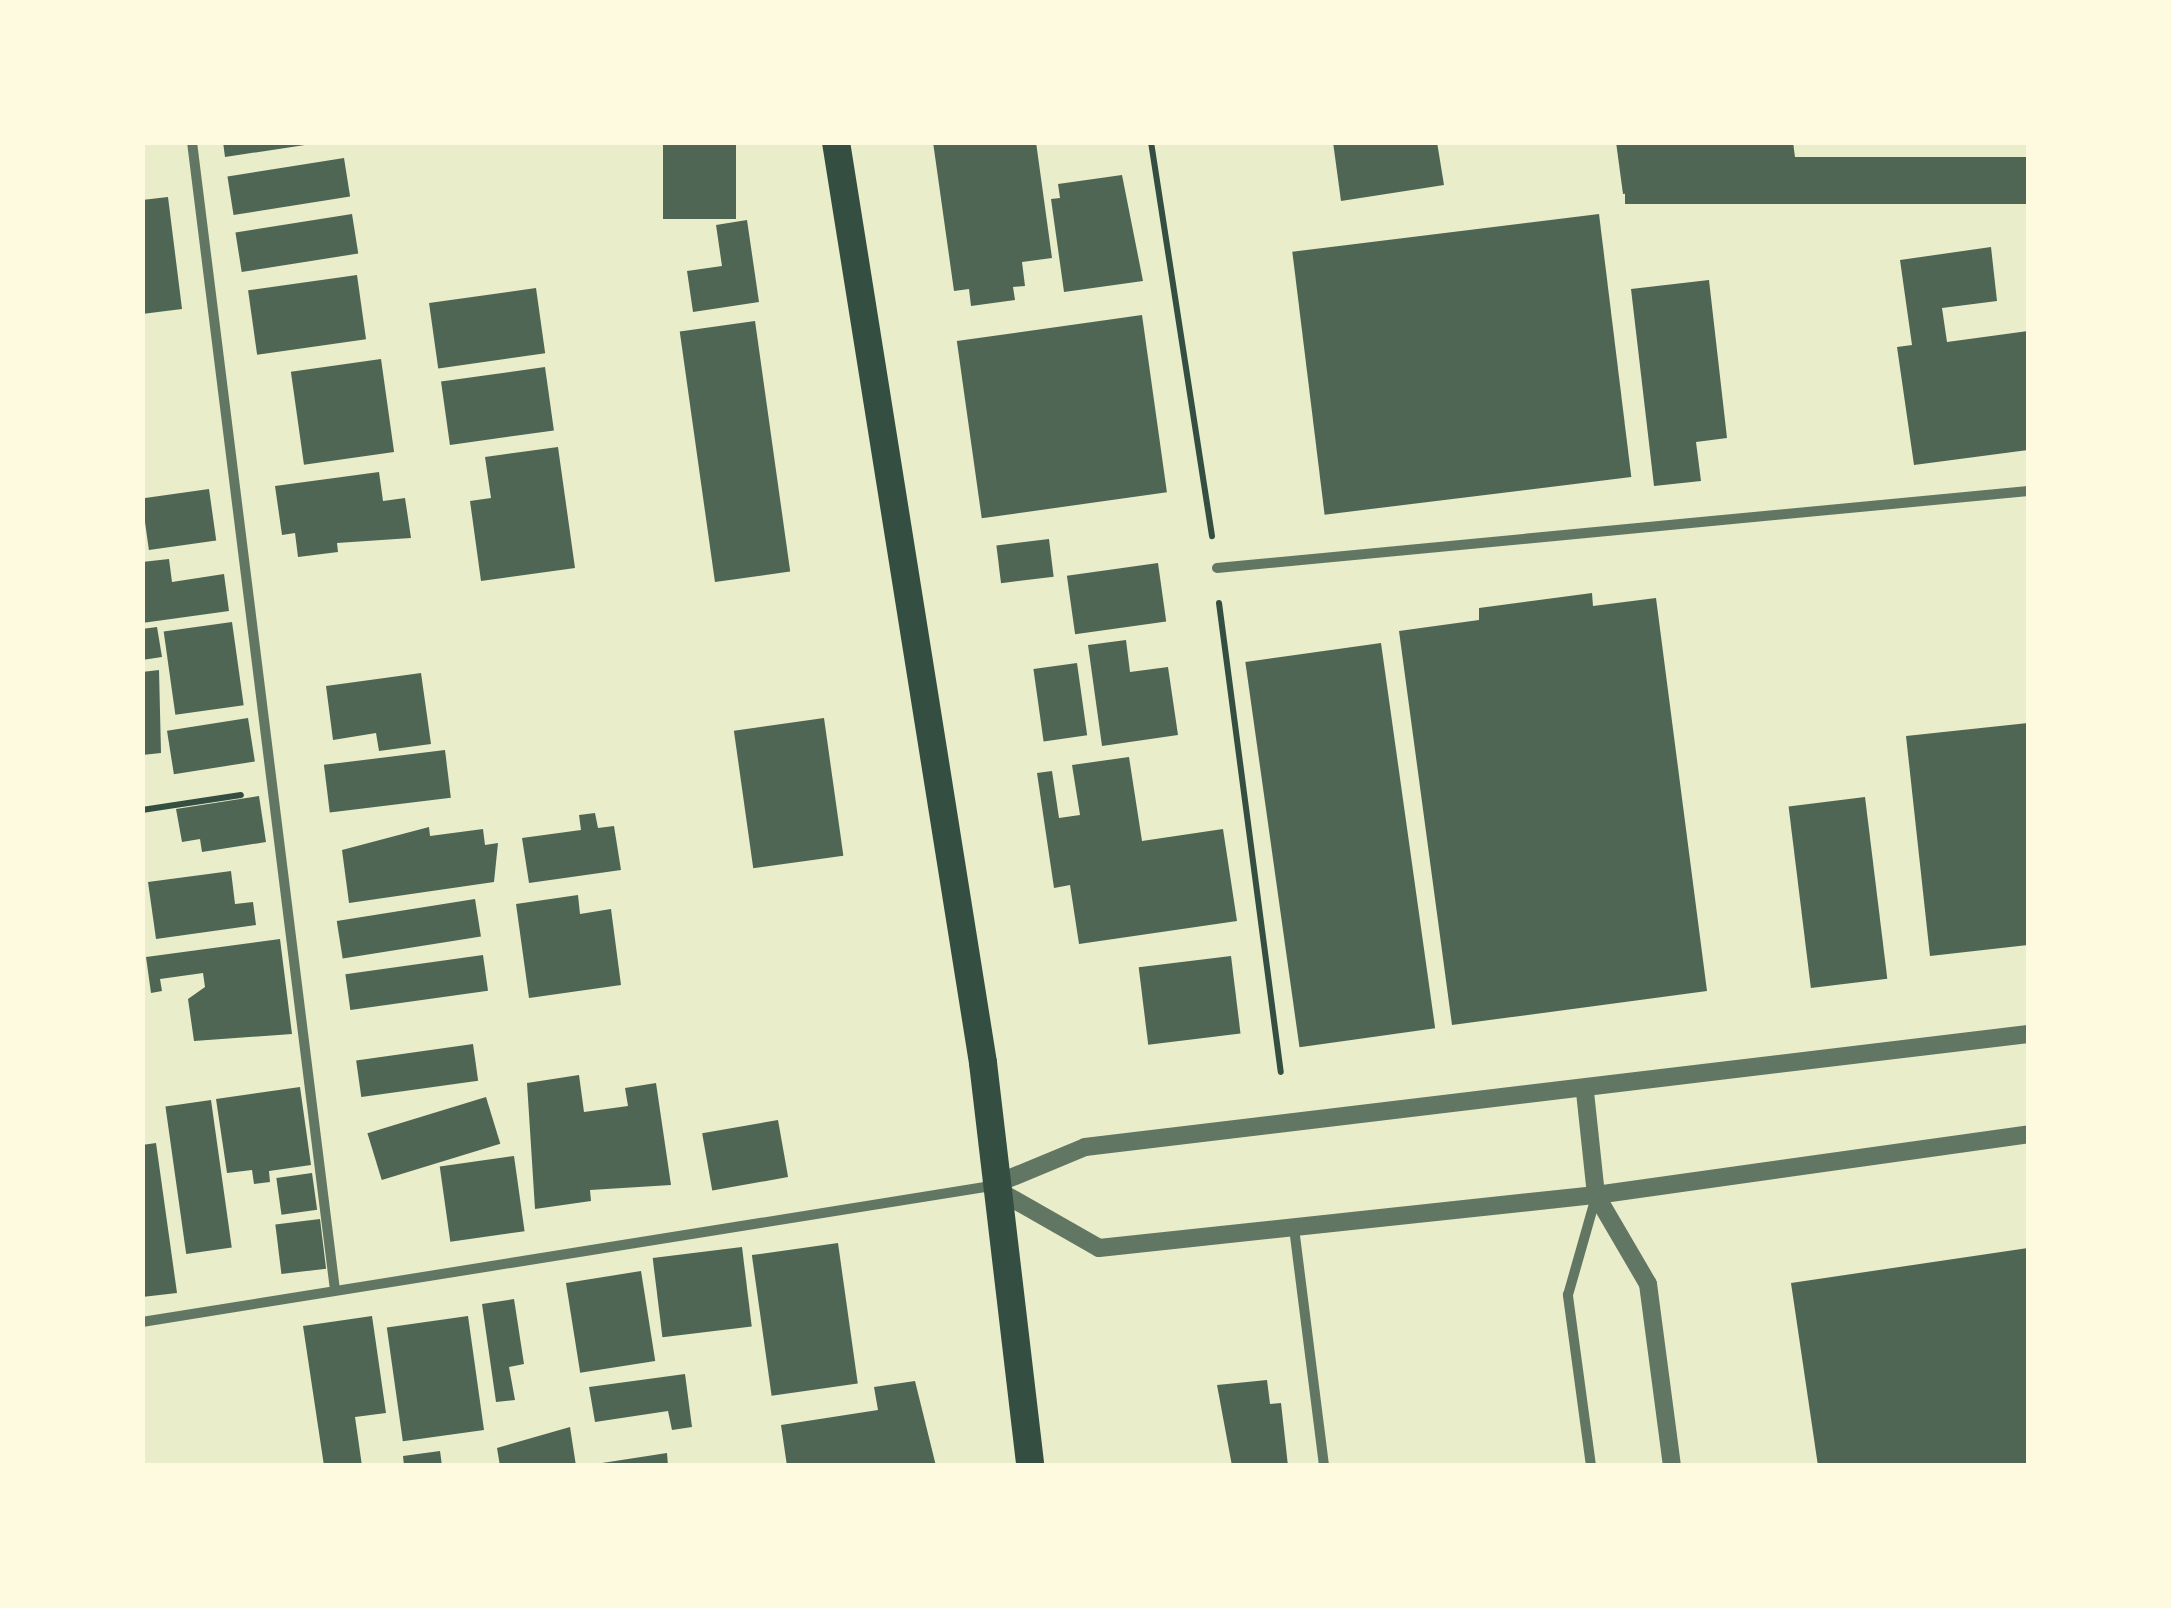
<!DOCTYPE html>
<style>
body{margin:0}
#map{position:relative;width:2171px;height:1608px;overflow:hidden;background:#e9edc9;font-family:Lato,sans-serif}
div>[style]{position:absolute}
.building>*{inset:0;background:#4f6655;transform-origin:0 0}
.path>*{height:6px;margin:-3px;padding:0 3px;transform-origin:3px;border-radius:3px;background:#344e41}
.minor>*{height:10px;margin:-5px;padding:0 5px;transform-origin:5px;border-radius:5px;background:#617663}
.tertiary>*{height:18px;margin:-9px;padding:0 9px;transform-origin:9px;border-radius:9px;background:#617663}
.trunk>*{height:28px;margin:-14px;padding:0 14px;transform-origin:14px;border-radius:14px;background:#344e41}
span{translate:-50% -50%;white-space:nowrap;text-align:center;line-height:1.15;-webkit-text-stroke:8px #fefae0;paint-order:stroke}
.frame{position:absolute;inset:0;border:145px solid #fefae0;pointer-events:none}
</style>
<div id="map">
<div class="building">
<i style="clip-path:polygon(223px 142px,304px 142px,305px 145px,225px 157px)"></i>
<i style="left:663px;top:142px;width:73px;height:77px"></i>
<i style="clip-path:polygon(933px 142px,1036px 142px,1052px 258px,1022px 262px,1025px 286px,1013px 287px,1015px 300px,971px 306px,969px 289px,954px 291px)"></i>
<i style="clip-path:polygon(1333px 142px,1437px 142px,1444px 185px,1341px 201px)"></i>
<i style="clip-path:polygon(1616px 142px,1793px 142px,1797px 172px,1623px 194px)"></i>
<i style="left:2028px;top:157px;width:47px;height:403px;rotate:90deg"></i>
<i style="left:344px;top:158px;width:39px;height:118px;rotate:81deg"></i>
<i style="clip-path:polygon(1122px 175px,1143px 281px,1064px 292px,1051px 199px,1060px 198px,1058px 184px)"></i>
<i style="clip-path:polygon(168px 197px,182px 309px,142px 314px,142px 200px)"></i>
<i style="left:352px;top:214px;width:40px;height:118px;rotate:81deg"></i>
<i style="left:1599px;top:214px;width:265px;height:309px;rotate:83deg"></i>
<i style="clip-path:polygon(747px 220px,759px 302px,693px 312px,687px 271px,722px 266px,716px 225px)"></i>
<i style="clip-path:polygon(1991px 247px,1997px 301px,1942px 308px,1947px 342px,2028px 331px,2028px 450px,1914px 465px,1897px 347px,1912px 345px,1900px 260px)"></i>
<i style="left:357px;top:275px;width:65px;height:110px;rotate:82deg"></i>
<i style="clip-path:polygon(1709px 280px,1727px 438px,1696px 442px,1701px 481px,1654px 486px,1631px 289px)"></i>
<i style="left:536px;top:288px;width:66px;height:108px;rotate:82deg"></i>
<i style="left:1142px;top:315px;width:179px;height:187px;rotate:82deg"></i>
<i style="left:755px;top:321px;width:253px;height:76px;rotate:82deg"></i>
<i style="left:381px;top:359px;width:94px;height:91px;rotate:82deg"></i>
<i style="left:545px;top:367px;width:64px;height:105px;rotate:82deg"></i>
<i style="clip-path:polygon(558px 447px,575px 568px,481px 581px,470px 501px,491px 498px,485px 457px)"></i>
<i style="clip-path:polygon(379px 472px,383px 501px,405px 498px,411px 538px,337px 543px,338px 552px,298px 557px,295px 533px,282px 535px,275px 486px)"></i>
<i style="left:209px;top:489px;width:52px;height:68px;rotate:82deg"></i>
<i style="left:1049px;top:539px;width:38px;height:53px;rotate:83deg"></i>
<i style="clip-path:polygon(169px 559px,172px 582px,224px 574px,229px 611px,142px 623px,142px 562px)"></i>
<i style="left:1158px;top:563px;width:59px;height:92px;rotate:82deg"></i>
<i style="clip-path:polygon(1592px 593px,1593px 606px,1656px 598px,1707px 991px,1452px 1025px,1399px 631px,1479px 620px,1479px 608px)"></i>
<i style="left:232px;top:622px;width:84px;height:69px;rotate:82deg"></i>
<i style="clip-path:polygon(157px 627px,162px 657px,142px 660px,142px 629px)"></i>
<i style="clip-path:polygon(1126px 640px,1130px 672px,1168px 667px,1178px 735px,1102px 746px,1088px 645px)"></i>
<i style="left:1381px;top:643px;width:389px;height:137px;rotate:82deg"></i>
<i style="left:1077px;top:663px;width:73px;height:44px;rotate:82deg"></i>
<i style="clip-path:polygon(159px 670px,161px 753px,142px 755px,142px 672px)"></i>
<i style="clip-path:polygon(421px 673px,431px 744px,379px 751px,376px 733px,333px 740px,326px 686px)"></i>
<i style="left:248px;top:718px;width:44px;height:82px;rotate:81deg"></i>
<i style="left:824px;top:718px;width:139px;height:91px;rotate:82deg"></i>
<i style="clip-path:polygon(2028px 723px,2028px 945px,1930px 956px,1906px 736px)"></i>
<i style="left:445px;top:750px;width:48px;height:122px;rotate:83deg"></i>
<i style="clip-path:polygon(1129px 757px,1142px 841px,1223px 829px,1237px 921px,1079px 944px,1070px 885px,1054px 888px,1037px 773px,1052px 771px,1059px 818px,1080px 815px,1072px 765px)"></i>
<i style="clip-path:polygon(259px 796px,266px 842px,202px 852px,200px 839px,182px 842px,176px 809px)"></i>
<i style="left:1865px;top:797px;width:183px;height:77px;rotate:83deg"></i>
<i style="clip-path:polygon(595px 813px,598px 828px,614px 826px,621px 870px,529px 883px,522px 838px,581px 830px,579px 815px)"></i>
<i style="clip-path:polygon(429px 827px,430px 836px,483px 829px,485px 845px,498px 843px,494px 882px,349px 903px,342px 850px)"></i>
<i style="clip-path:polygon(231px 871px,235px 904px,253px 902px,256px 925px,156px 939px,148px 882px)"></i>
<i style="clip-path:polygon(578px 895px,580px 914px,611px 909px,621px 985px,529px 998px,516px 904px)"></i>
<i style="left:475px;top:899px;width:38px;height:140px;rotate:81deg"></i>
<i style="clip-path:polygon(280px 939px,292px 1034px,194px 1041px,188px 999px,205px 987px,203px 973px,160px 979px,162px 991px,151px 993px,146px 957px)"></i>
<i style="left:483px;top:955px;width:36px;height:139px;rotate:82deg"></i>
<i style="left:1231px;top:956px;width:78px;height:93px;rotate:83deg"></i>
<i style="left:473px;top:1044px;width:37px;height:118px;rotate:82deg"></i>
<i style="clip-path:polygon(579px 1075px,584px 1112px,628px 1106px,625px 1088px,656px 1083px,671px 1185px,590px 1190px,591px 1201px,535px 1209px,527px 1083px)"></i>
<i style="clip-path:polygon(300px 1087px,311px 1165px,269px 1171px,270px 1182px,254px 1184px,252px 1170px,227px 1173px,216px 1099px)"></i>
<i style="left:486px;top:1097px;width:49px;height:124px;rotate:73deg"></i>
<i style="left:211px;top:1100px;width:149px;height:46px;rotate:82deg"></i>
<i style="left:778px;top:1120px;width:58px;height:77px;rotate:80deg"></i>
<i style="clip-path:polygon(156px 1143px,177px 1293px,142px 1297px,142px 1145px)"></i>
<i style="left:514px;top:1156px;width:76px;height:75px;rotate:82deg"></i>
<i style="left:312px;top:1173px;width:37px;height:36px;rotate:82deg"></i>
<i style="left:320px;top:1219px;width:50px;height:45px;rotate:83deg"></i>
<i style="left:838px;top:1243px;width:142px;height:87px;rotate:82deg"></i>
<i style="left:742px;top:1247px;width:80px;height:90px;rotate:83deg"></i>
<i style="clip-path:polygon(2028px 1248px,2028px 1466px,1818px 1466px,1791px 1283px)"></i>
<i style="left:641px;top:1271px;width:91px;height:76px;rotate:81deg"></i>
<i style="clip-path:polygon(514px 1299px,524px 1364px,509px 1367px,515px 1400px,496px 1402px,482px 1304px)"></i>
<i style="clip-path:polygon(372px 1316px,386px 1413px,355px 1417px,362px 1466px,324px 1466px,303px 1326px)"></i>
<i style="left:468px;top:1316px;width:115px;height:82px;rotate:82deg"></i>
<i style="clip-path:polygon(685px 1374px,692px 1427px,672px 1430px,668px 1411px,595px 1422px,589px 1387px)"></i>
<i style="clip-path:polygon(1267px 1380px,1270px 1404px,1281px 1403px,1288px 1466px,1232px 1466px,1217px 1385px)"></i>
<i style="clip-path:polygon(915px 1381px,936px 1466px,787px 1466px,781px 1425px,878px 1410px,874px 1387px)"></i>
<i style="clip-path:polygon(570px 1427px,576px 1466px,500px 1466px,497px 1448px)"></i>
<i style="clip-path:polygon(440px 1451px,442px 1466px,404px 1466px,403px 1456px)"></i>
<i style="clip-path:polygon(667px 1453px,668px 1466px,602px 1466px,602px 1463px)"></i>
</div>
<div class="path">
<i style="left:1151px;top:142px;width:399px;rotate:81.2deg"></i>
<i style="left:1219px;top:603px;width:473px;rotate:82.5deg"></i>
<i style="left:142px;top:810px;width:100px;rotate:-8.6deg"></i>
</div>
<div class="minor">
<i style="left:192px;top:142px;width:1157px;rotate:82.9deg"></i>
<i style="left:1217px;top:568px;width:815px;rotate:-5.42deg"></i>
<i style="left:1294px;top:1228px;width:240px;rotate:82.8deg"></i>
<i style="left:142px;top:1322px;width:860px;rotate:-9.1deg"></i>
<i style="left:1591px;top:1466px;width:173px;rotate:-97.7deg"></i>
<i style="left:1568px;top:1295px;width:102px;rotate:-74.1deg"></i>
</div>
<div class="tertiary">
<i style="left:1585px;top:1092px;width:104px;rotate:83.9deg"></i>
<i style="left:1596px;top:1195px;width:103px;rotate:59.7deg"></i>
<i style="left:1648px;top:1284px;width:184px;rotate:82.5deg"></i>
<i style="left:991px;top:1186px;width:102px;rotate:-22.5deg"></i>
<i style="left:1085px;top:1147px;width:950px;rotate:-6.83deg"></i>
<i style="left:992px;top:1187px;width:123px;rotate:29.7deg"></i>
<i style="left:1099px;top:1248px;width:500px;rotate:-6.1deg"></i>
<i style="left:1596px;top:1195px;width:436px;rotate:-8deg"></i>
</div>
<div class="trunk">
<i style="left:836px;top:142px;width:933px;rotate:80.93deg"></i>
<i style="left:983px;top:1063px;width:406px;rotate:83.3deg"></i>
</div>
<div class="frame"></div>
</div>
